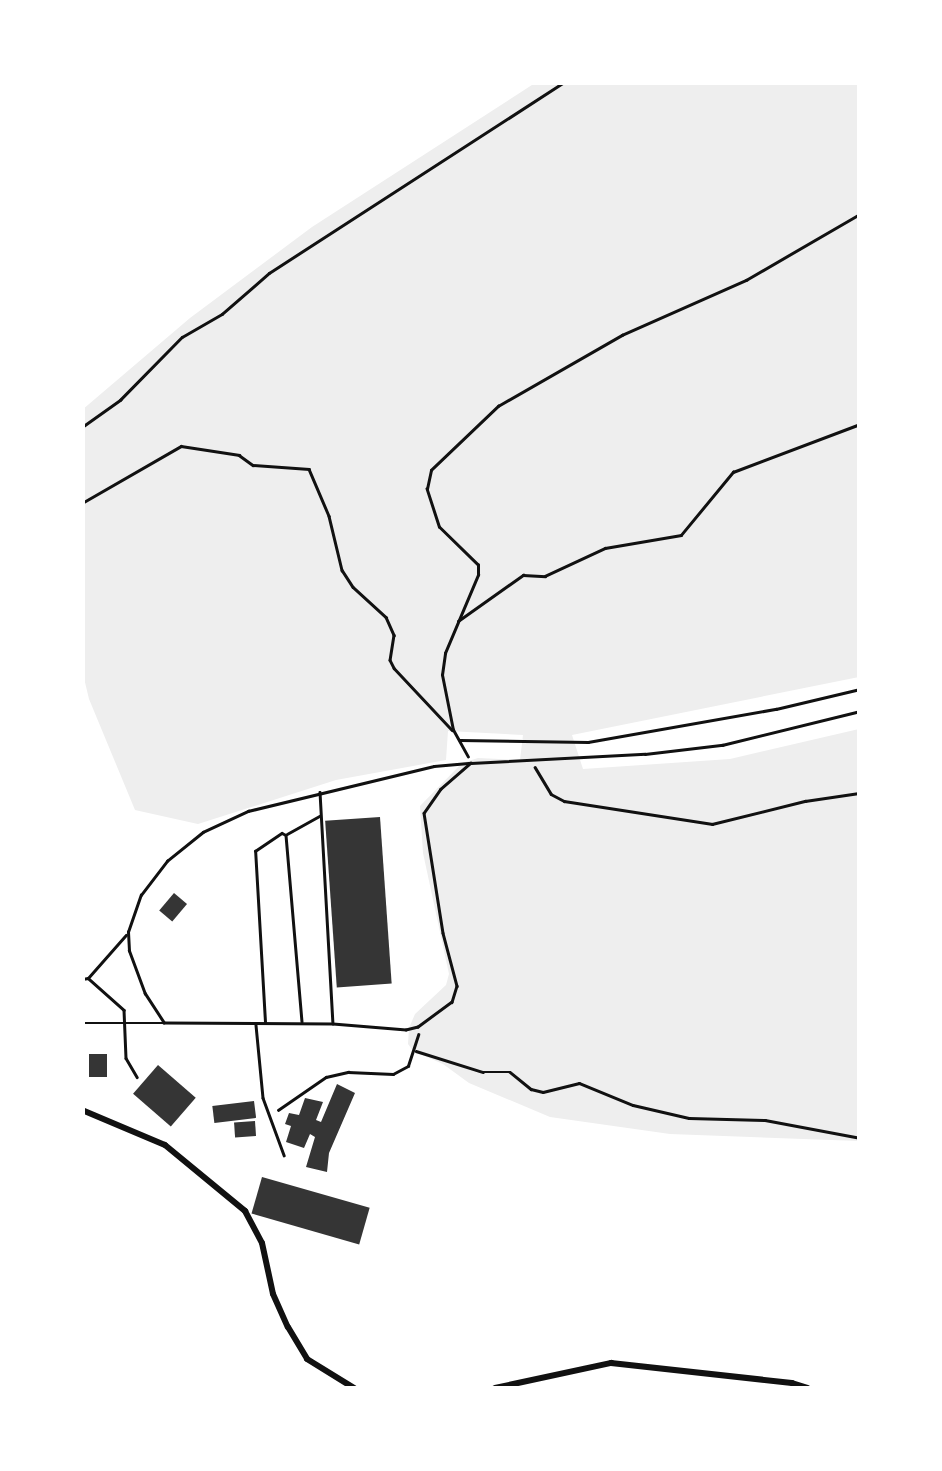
<!DOCTYPE html>
<style>
body{margin:0}
#map{position:relative;width:942px;height:1471px;overflow:hidden;background:#fff;font-family:Karla,sans-serif}
div>[style]{position:absolute}
.green>*{inset:0;background:#eee}
.building>*{inset:0;background:#353535;transform-origin:0 0}
.path>*{height:2.5px;margin:-1.25px;padding:0 1.25px;transform-origin:1.25px;border-radius:1.25px;background:#111}
.service>*{height:2.5px;margin:-1.25px;padding:0 1.25px;transform-origin:1.25px;border-radius:1.25px;background:#111}
.minor>*{height:6px;margin:-3px;padding:0 3px;transform-origin:3px;border-radius:3px;background:#111}
span{translate:-50% -50%;white-space:nowrap;text-align:center;line-height:1.15;-webkit-text-stroke:9px #fff;paint-order:stroke}
.frame{position:absolute;inset:0;border:85px solid #fff;pointer-events:none}
</style>
<div id="map">
<div class="green">
<i style="clip-path:polygon(535px 83px,859px 83px,859px 677px,572px 735px,583px 769px,730px 759px,859px 729px,859px 1141px,670px 1134px,550px 1117px,469px 1083px,443px 1064px,413px 1051px,408px 1044px,409px 1028px,415px 1014px,446px 985px,449px 974px,423px 853px,420px 806px,462px 763px,478px 758px,520px 760px,523px 735px,448px 731px,446px 760px,336px 780px,198px 824px,135px 810px,89px 699px,83px 674px,82px 410px,190px 318px,312px 227px)"></i>
</div>
<div class="building">
<i style="left:380px;top:817px;width:167px;height:55px;rotate:86deg"></i>
<i style="left:174px;top:893px;width:17px;height:23px;rotate:40deg"></i>
<i style="left:89px;top:1054px;width:18px;height:23px"></i>
<i style="left:158px;top:1065px;width:50px;height:38px;rotate:41deg"></i>
<i style="clip-path:polygon(337px 1084px,355px 1093px,329px 1153px,327px 1172px,306px 1167px,315px 1137px,310px 1134px,304px 1148px,286px 1142px,291px 1126px,285px 1124px,289px 1113px,299px 1115px,305px 1098px,323px 1102px,316px 1120px,321px 1122px)"></i>
<i style="left:254px;top:1101px;width:17px;height:42px;rotate:83deg"></i>
<i style="left:255px;top:1121px;width:15px;height:21px;rotate:86deg"></i>
<i style="left:262px;top:1177px;width:112px;height:38px;rotate:16deg"></i>
</div>
<div class="path">
<i style="left:82px;top:427px;width:47px;rotate:-35.4deg"></i>
<i style="left:120px;top:400px;width:88px;rotate:-45.5deg"></i>
<i style="left:182px;top:337px;width:46px;rotate:-29.9deg"></i>
<i style="left:222px;top:314px;width:62px;rotate:-41.1deg"></i>
<i style="left:269px;top:273px;width:351px;rotate:-32.9deg"></i>
<i style="left:82px;top:503px;width:114px;rotate:-29.9deg"></i>
<i style="left:181px;top:446px;width:59px;rotate:8.8deg"></i>
<i style="left:239px;top:455px;width:17px;rotate:36deg"></i>
<i style="left:253px;top:465px;width:56px;rotate:4.1deg"></i>
<i style="left:309px;top:469px;width:51px;rotate:66.9deg"></i>
<i style="left:329px;top:516px;width:56px;rotate:76.5deg"></i>
<i style="left:342px;top:570px;width:20px;rotate:57deg"></i>
<i style="left:353px;top:587px;width:45px;rotate:42.3deg"></i>
<i style="left:386px;top:617px;width:20px;rotate:66deg"></i>
<i style="left:394px;top:635px;width:25px;rotate:99deg"></i>
<i style="left:390px;top:660px;width:9px;rotate:63deg"></i>
<i style="left:394px;top:668px;width:85px;rotate:46.9deg"></i>
<i style="left:458px;top:621px;width:80px;rotate:-35.3deg"></i>
<i style="left:523px;top:575px;width:22px;rotate:3deg"></i>
<i style="left:545px;top:576px;width:66px;rotate:-25deg"></i>
<i style="left:605px;top:548px;width:77px;rotate:-9.7deg"></i>
<i style="left:681px;top:535px;width:82px;rotate:-50.5deg"></i>
<i style="left:733px;top:472px;width:136px;rotate:-20.7deg"></i>
<i style="left:460px;top:740px;width:128px;rotate:0.9deg"></i>
<i style="left:588px;top:742px;width:191px;rotate:-10deg"></i>
<i style="left:776px;top:709px;width:86px;rotate:-13.4deg"></i>
<i style="left:468px;top:757px;width:31px;rotate:-119deg"></i>
<i style="left:453px;top:730px;width:56px;rotate:-101.3deg"></i>
<i style="left:442px;top:675px;width:22px;rotate:-82deg"></i>
<i style="left:445px;top:653px;width:85px;rotate:-67.1deg"></i>
<i style="left:478px;top:575px;width:10px;rotate:-90deg"></i>
<i style="left:478px;top:565px;width:54px;rotate:-135.7deg"></i>
<i style="left:439px;top:527px;width:40px;rotate:-108deg"></i>
<i style="left:427px;top:489px;width:19px;rotate:-78deg"></i>
<i style="left:431px;top:470px;width:93px;rotate:-43.7deg"></i>
<i style="left:498px;top:406px;width:143px;rotate:-29.8deg"></i>
<i style="left:622px;top:335px;width:136px;rotate:-23.9deg"></i>
<i style="left:746px;top:280px;width:132px;rotate:-30.1deg"></i>
<i style="left:535px;top:767px;width:31px;rotate:59deg"></i>
<i style="left:551px;top:794px;width:15px;rotate:28deg"></i>
<i style="left:564px;top:801px;width:150px;rotate:8.8deg"></i>
<i style="left:712px;top:824px;width:96px;rotate:-13.9deg"></i>
<i style="left:805px;top:801px;width:56px;rotate:-8.3deg"></i>
<i style="left:416px;top:1051px;width:70px;rotate:17.4deg"></i>
<i style="left:483px;top:1072px;width:27px"></i>
<i style="left:510px;top:1072px;width:27px;rotate:39deg"></i>
<i style="left:531px;top:1089px;width:12px;rotate:14deg"></i>
<i style="left:543px;top:1092px;width:37px;rotate:-14deg"></i>
<i style="left:579px;top:1083px;width:58px;rotate:22.2deg"></i>
<i style="left:633px;top:1105px;width:57px;rotate:13.1deg"></i>
<i style="left:689px;top:1118px;width:76px;rotate:1.5deg"></i>
<i style="left:765px;top:1120px;width:97px;rotate:10.7deg"></i>
<i style="left:278px;top:1110px;width:58px;rotate:-34.5deg"></i>
<i style="left:326px;top:1077px;width:23px;rotate:-13deg"></i>
<i style="left:348px;top:1072px;width:45px;rotate:2.5deg"></i>
<i style="left:393px;top:1074px;width:17px;rotate:-28deg"></i>
<i style="left:408px;top:1066px;width:33px;rotate:-72deg"></i>
</div>
<div class="service">
<i style="left:471px;top:763px;width:40px;rotate:139deg"></i>
<i style="left:441px;top:789px;width:29px;rotate:125deg"></i>
<i style="left:424px;top:813px;width:121px;rotate:81deg"></i>
<i style="left:443px;top:933px;width:55px;rotate:75.2deg"></i>
<i style="left:457px;top:986px;width:17px;rotate:107deg"></i>
<i style="left:452px;top:1002px;width:42px;rotate:143.7deg"></i>
<i style="left:418px;top:1027px;width:12px;rotate:166deg"></i>
<i style="left:406px;top:1030px;width:73px;rotate:-175.3deg"></i>
<i style="left:333px;top:1024px;width:169px;rotate:-179.7deg"></i>
<i style="left:164px;top:1023px;width:35px;rotate:-123deg"></i>
<i style="left:145px;top:994px;width:46px;rotate:-110.4deg"></i>
<i style="left:129px;top:951px;width:19px;rotate:-93deg"></i>
<i style="left:128px;top:932px;width:39px;rotate:-71deg"></i>
<i style="left:141px;top:895px;width:43px;rotate:-52.6deg"></i>
<i style="left:167px;top:861px;width:46px;rotate:-38.9deg"></i>
<i style="left:203px;top:832px;width:50px;rotate:-25deg"></i>
<i style="left:248px;top:811px;width:191px;rotate:-13.6deg"></i>
<i style="left:434px;top:766px;width:37px;rotate:-5deg"></i>
<i style="left:471px;top:763px;width:174px;rotate:-3deg"></i>
<i style="left:645px;top:754px;width:78px;rotate:-6.7deg"></i>
<i style="left:722px;top:745px;width:142px;rotate:-13.8deg"></i>
<i style="left:320px;top:792px;width:230px;rotate:86.8deg"></i>
<i style="left:287px;top:834px;width:37px;rotate:-29deg"></i>
<i style="left:88px;top:978px;width:48px;rotate:41.6deg"></i>
<i style="left:124px;top:1010px;width:48px;rotate:87.6deg"></i>
<i style="left:126px;top:1058px;width:22px;rotate:60deg"></i>
<i style="left:82px;top:979px;width:6px;rotate:-9deg"></i>
<i style="left:88px;top:978px;width:57px;rotate:-48.5deg"></i>
<i style="left:265px;top:1022px;width:171px;rotate:-93.3deg"></i>
<i style="left:255px;top:851px;width:32px;rotate:-34deg"></i>
<i style="left:282px;top:833px;width:4px;rotate:27deg"></i>
<i style="left:286px;top:835px;width:187px;rotate:85.1deg"></i>
<i style="left:82px;top:1023px;width:81px"></i>
<i style="left:256px;top:1025px;width:73px;rotate:84.5deg"></i>
<i style="left:263px;top:1098px;width:61px;rotate:69.8deg"></i>
</div>
<div class="minor">
<i style="left:82px;top:1110px;width:90px;rotate:22.9deg"></i>
<i style="left:165px;top:1145px;width:104px;rotate:39.5deg"></i>
<i style="left:245px;top:1211px;width:36px;rotate:62deg"></i>
<i style="left:262px;top:1243px;width:52px;rotate:77.8deg"></i>
<i style="left:273px;top:1294px;width:36px;rotate:66deg"></i>
<i style="left:288px;top:1327px;width:37px;rotate:59deg"></i>
<i style="left:307px;top:1359px;width:55px;rotate:31.7deg"></i>
<i style="left:495px;top:1388px;width:119px;rotate:-12.2deg"></i>
<i style="left:611px;top:1363px;width:182px;rotate:6.3deg"></i>
<i style="left:792px;top:1383px;width:16px;rotate:18deg"></i>
</div>
<div class="frame"></div>
</div>
